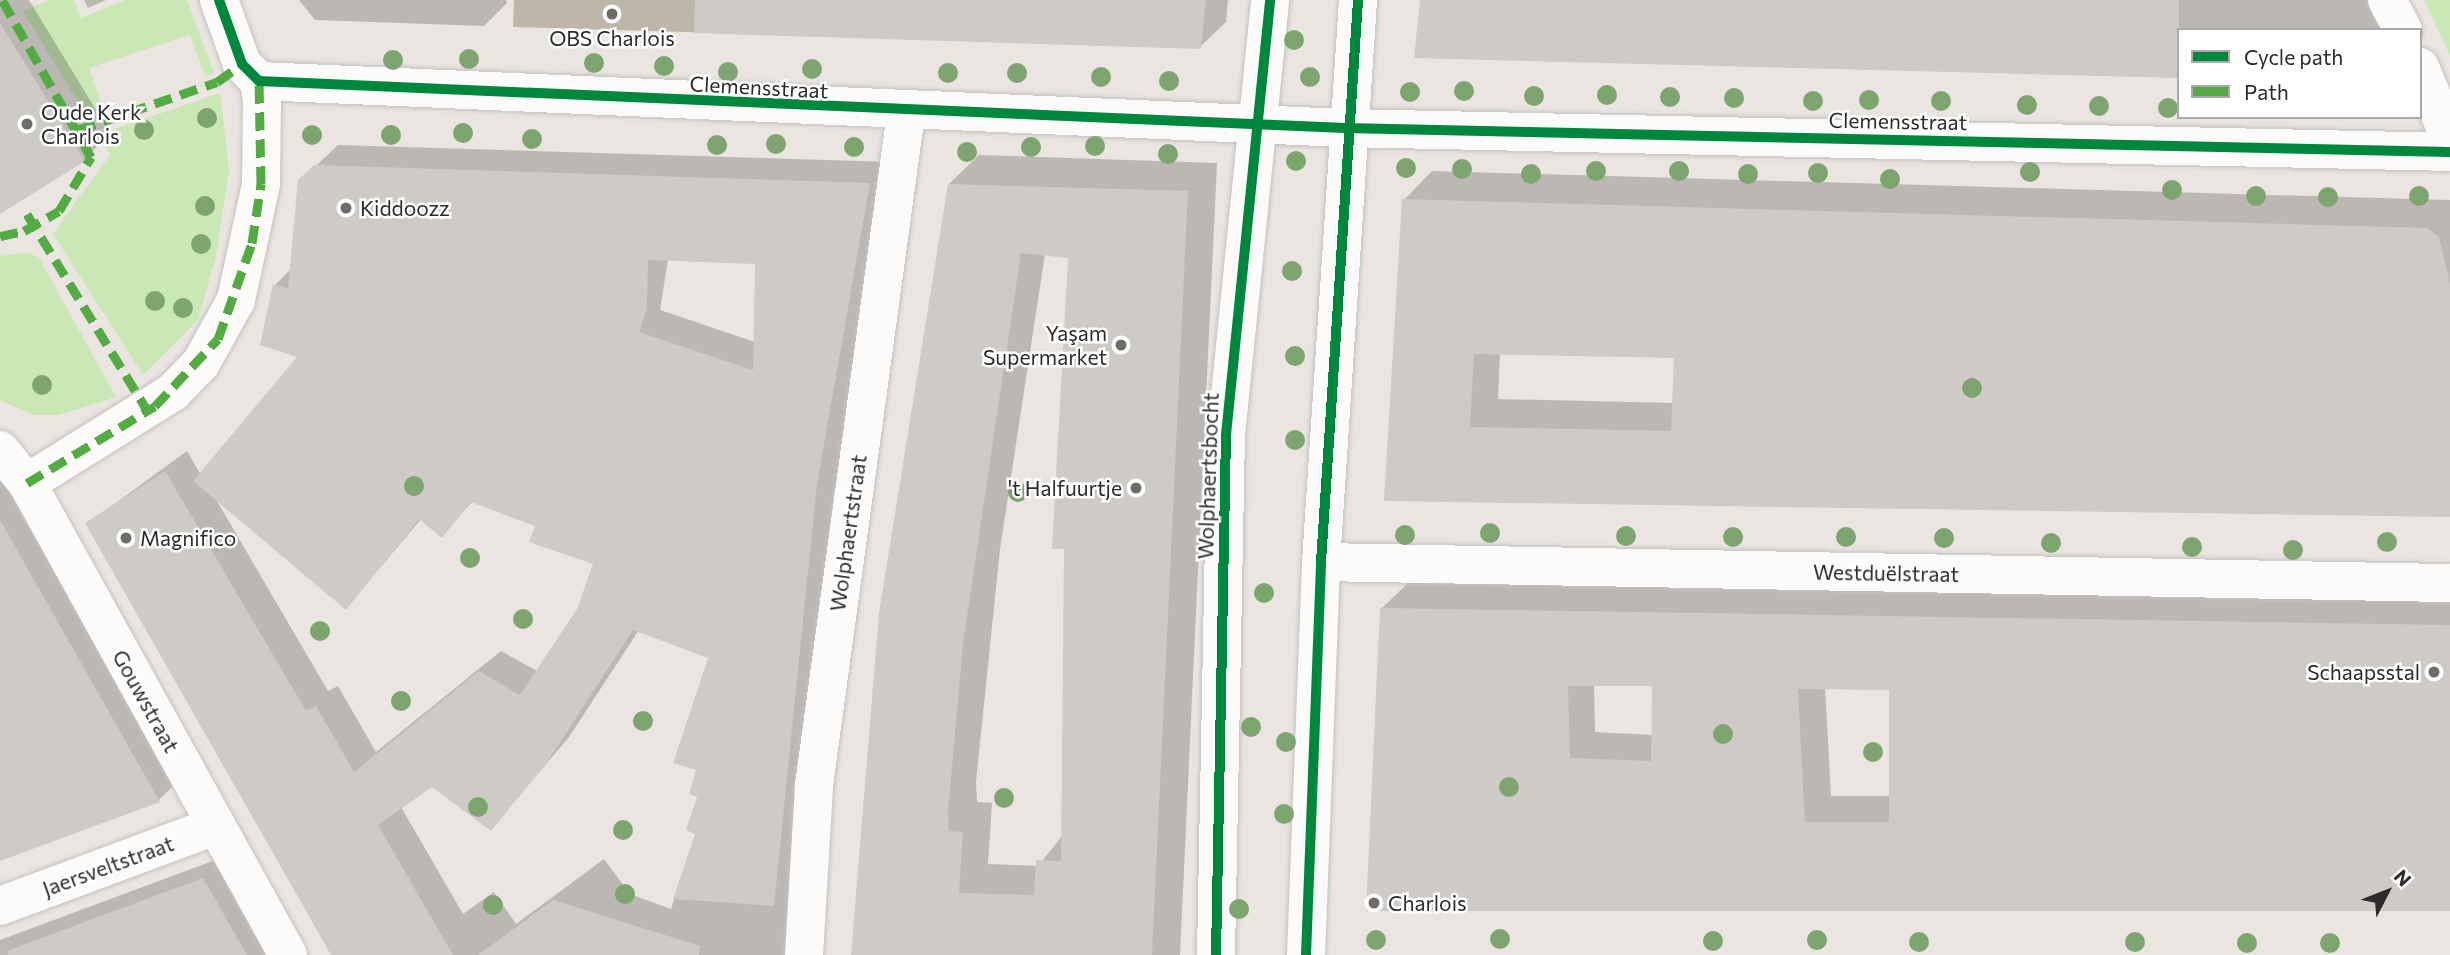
<!DOCTYPE html>
<meta charset="utf-8">
<style>
body{margin:0}
#map{position:relative;width:2450px;height:955px;overflow:hidden;background:#eae5e0;font-family:Commissioner,sans-serif}
div>[style]{position:absolute}
.education>*{inset:0;background:#eee5d4}
.green>*{inset:0;background:#cae7b6}
.shadow>*{inset:0;background:#0003}
.building>*{inset:0;background:#cecbc7}
.roads{filter:drop-shadow(0 0 2px #c3c1c2) drop-shadow(0 0 2px #c3c1c2)}
.street>*{height:38px;margin:-19px;padding:0 19px;transform-origin:19px;border-radius:19px;background:#fcfbfa}
.secondary>*{height:38px;margin:-19px;padding:0 19px;transform-origin:19px;border-radius:19px;background:#fcfbfa}
.quiet>*{height:9px;margin-top:-4.5px;transform-origin:0;background:repeating-linear-gradient(90deg,#54ab44 0 18px,transparent 0 27px)}
.cycleway>*{height:10px;margin:-5px;padding:0 5px;transform-origin:5px;border-radius:5px;background:#00873e}
.trees>*{width:20px;height:20px;margin:-10px;border-radius:50%;background:#7ea470}
.dots>*{width:19px;height:19px;translate:-50% -50%;box-sizing:border-box;border:4px solid #fff;border-radius:50%}
span{translate:-50% -50%;white-space:nowrap;text-align:center;line-height:1.15;-webkit-text-stroke:5px #fff;paint-order:stroke}
.poi-label{font-size:21px;color:#2b2b2b}
.left{translate:0 -50%;text-align:left}
.right{translate:-100% -50%;text-align:right}
.street-label{font-size:21px;color:#2b2b2b}
.legend{position:absolute;left:2177px;top:28px;width:245px;height:91px;box-sizing:border-box;background:#fff;border:2px solid #aaa;margin:0;padding:9px 12px;list-style:none;font-size:21px;color:#2b2b2b}
.legend li{display:flex;align-items:center;gap:14px;height:35px}
.legend b{width:35px;border:2px solid #aaa}
.north{position:absolute;left:2352px;top:857px;width:70px;height:70px;-webkit-text-stroke:5px #fff;paint-order:stroke;rotate:48deg;font-size:19px;font-weight:700;line-height:28px;text-align:center;color:#2b2b2b}
.north::after{content:'';display:block;margin:auto;width:24px;height:32px;background:#2b2b2b;clip-path:polygon(50% 0,100% 100%,50% 72%,0 100%)}
</style>
<div id="map">
<div class="education">
<i style="clip-path:polygon(512px 0,712px 0,711px 34px,511px 28px)"></i>
</div>
<div class="green">
<i style="clip-path:polygon(49px 0,74px 0,81px 18px,125px 0,187px 0,214px 73px,205px 76px,190px 35px,89px 68px,103px 110px,86px 115px,23px 11px)"></i>
<i style="clip-path:polygon(2424px 0,2450px 0,2450px 55px)"></i>
<i style="clip-path:polygon(220px 93px,229px 170px,216px 256px,198px 320px,143px 375px,53px 234px,110px 155px,97px 135px)"></i>
<i style="clip-path:polygon(28px 252px,39px 258px,116px 397px,58px 415px,34px 415px,0 400px,0 256px)"></i>
</div>
<div class="shadow">
<i style="clip-path:polygon(0 0,29px 0,110px 133px,84px 160px,0 208px)"></i>
<i style="clip-path:polygon(84px 0,106px 0,88px 8px)"></i>
<i style="clip-path:polygon(299px 0,506px 0,507px 3px,484px 26px,315px 20px)"></i>
<i style="clip-path:polygon(514px 0,1228px 0,1226px 22px,1200px 47px,513px 27px)"></i>
<i style="clip-path:polygon(1422px 0,2384px 0,2400px 30px,2179px 30px)"></i>
<i style="clip-path:polygon(evenodd,338px 145px,891px 162px,833px 501px,806px 733px,791px 955px,332px 955px,87px 524px,187px 451px,201px 475px,300px 356px,275px 285px,292px 268px,300px 181px,338px 145px,668px 259px,756px 262px,755px 342px,660px 310px,668px 259px,338px 145px,214px 496px,346px 608px,421px 519px,442px 535px,473px 501px,537px 525px,595px 563px,578px 609px,537px 671px,501px 651px,376px 752px,338px 686px,328px 691px,214px 496px,338px 145px,639px 630px,710px 657px,697px 833px,671px 909px,630px 894px,604px 859px,516px 924px,494px 892px,463px 914px,401px 807px,432px 784px,491px 829px,569px 737px,639px 630px)"></i>
<i style="clip-path:polygon(evenodd,979px 155px,1217px 163px,1180px 955px,854px 955px,949px 184px,979px 155px,1045px 254px,1070px 257px,1063px 835px,1038px 866px,988px 864px,992px 803px,977px 802px,976px 782px,1000px 549px,1045px 254px)"></i>
<i style="clip-path:polygon(evenodd,1432px 171px,2450px 200px,2450px 515px,1385px 500px,1404px 200px,1432px 171px,1500px 353px,1676px 357px,1674px 403px,1498px 399px,1500px 353px)"></i>
<i style="clip-path:polygon(0 442px,187px 772px,159px 800px,0 860px)"></i>
<i style="clip-path:polygon(evenodd,1408px 583px,2450px 599px,2450px 909px,1368px 909px,1381px 609px,1408px 583px,1594px 684px,1653px 684px,1653px 735px,1595px 732px,1594px 684px,1408px 583px,1825px 687px,1891px 688px,1891px 796px,1831px 796px,1825px 687px)"></i>
<i style="clip-path:polygon(226px 856px,283px 955px,0 955px,0 940px)"></i>
</div>
<div class="building">
<i style="clip-path:polygon(695px 0,1206px 0,1201px 49px,694px 33px)"></i>
<i style="clip-path:polygon(1420px 0,2179px 0,2179px 78px,1414px 58px)"></i>
<i style="clip-path:polygon(0 23px,85px 161px,0 214px)"></i>
<i style="clip-path:polygon(evenodd,314px 165px,870px 183px,817px 484px,774px 906px,673px 899px,695px 834px,686px 830px,697px 797px,689px 794px,696px 770px,673px 763px,708px 658px,633px 630px,548px 761px,491px 831px,432px 787px,378px 825px,453px 955px,331px 955px,85px 523px,165px 471px,306px 711px,316px 706px,354px 772px,479px 671px,520px 695px,577px 609px,593px 564px,529px 542px,535px 526px,471px 502px,442px 538px,419px 519px,346px 610px,193px 481px,297px 357px,260px 345px,273px 284px,288px 289px,298px 180px,314px 165px,648px 260px,755px 264px,753px 370px,639px 332px,647px 309px,648px 260px)"></i>
<i style="clip-path:polygon(evenodd,948px 184px,1188px 191px,1152px 955px,851px 955px,879px 613px,948px 184px,1021px 253px,1068px 258px,1052px 549px,1064px 549px,1061px 861px,1036px 860px,1034px 895px,959px 893px,963px 832px,949px 831px,948px 812px,963px 644px,1021px 253px)"></i>
<i style="clip-path:polygon(evenodd,1402px 199px,2427px 228px,2439px 237px,2450px 284px,2450px 517px,1384px 501px,1402px 199px,1474px 354px,1674px 358px,1671px 431px,1470px 427px,1474px 354px)"></i>
<i style="clip-path:polygon(0 520px,160px 802px,0 861px)"></i>
<i style="clip-path:polygon(evenodd,1380px 608px,2450px 625px,2450px 911px,1366px 911px,1380px 608px,1568px 686px,1652px 686px,1651px 761px,1570px 758px,1568px 686px,1380px 608px,1798px 689px,1889px 690px,1889px 822px,1805px 822px,1798px 689px)"></i>
<i style="clip-path:polygon(203px 878px,247px 955px,8px 955px,7px 951px)"></i>
<i style="clip-path:polygon(553px 900px,700px 946px,699px 955px,478px 955px)"></i>
</div>
<div class="roads">
<div class="street">
<i style="left:2387px;top:0;width:34px;rotate:62deg"></i>
<i style="left:2420px;top:67px;width:78px;rotate:67.4deg"></i>
<i style="left:259px;top:81px;width:1087px;rotate:2.48deg"></i>
<i style="left:1345px;top:128px;width:1105px;rotate:1.24deg"></i>
<i style="left:0;top:450px;width:43px;rotate:50.7deg"></i>
<i style="left:27px;top:483px;width:539px;rotate:61.06deg"></i>
<i style="left:27px;top:483px;width:172px;rotate:-31.9deg"></i>
<i style="left:173px;top:392px;width:40px;rotate:-46deg"></i>
<i style="left:201px;top:363px;width:72px;rotate:-60.9deg"></i>
<i style="left:236px;top:300px;width:119px;rotate:-77.8deg"></i>
<i style="left:261px;top:184px;width:80px;rotate:-89.3deg"></i>
<i style="left:262px;top:104px;width:23px;rotate:-97deg"></i>
<i style="left:259px;top:81px;width:24px;rotate:-135deg"></i>
<i style="left:242px;top:64px;width:68px;rotate:-109.8deg"></i>
<i style="left:1321px;top:562px;width:1129px;rotate:1.07deg"></i>
<i style="left:0;top:906px;width:229px;rotate:-20.4deg"></i>
<i style="left:804px;top:955px;width:170px;rotate:-86.6deg"></i>
<i style="left:814px;top:785px;width:678px;rotate:-82.2deg"></i>
</div>
<div class="secondary">
<i style="left:1216px;top:955px;width:520px;rotate:-88.9deg"></i>
<i style="left:1226px;top:435px;width:437px;rotate:-84.2deg"></i>
<i style="left:1306px;top:955px;width:393px;rotate:-87.8deg"></i>
<i style="left:1321px;top:562px;width:563px;rotate:-86.23deg"></i>
</div>
</div>
<div class="quiet">
<i style="left:78px;top:130px;width:147px;rotate:-19.1deg"></i>
<i style="left:217px;top:82px;width:31px;rotate:-36deg"></i>
<i style="left:27px;top:214px;width:230px;rotate:58.5deg"></i>
<i style="left:0;top:236px;width:25px;rotate:-12deg"></i>
<i style="left:24px;top:231px;width:40px;rotate:-29.7deg"></i>
<i style="left:59px;top:211px;width:63px;rotate:-59.3deg"></i>
<i style="left:91px;top:157px;width:180px;rotate:-119.5deg"></i>
<i style="left:27px;top:483px;width:149px;rotate:-31deg"></i>
<i style="left:155px;top:406px;width:92px;rotate:-46.8deg"></i>
<i style="left:218px;top:339px;width:102px;rotate:-70.5deg"></i>
<i style="left:252px;top:243px;width:60px;rotate:-81.3deg"></i>
<i style="left:261px;top:184px;width:103px;rotate:-91.1deg"></i>
</div>
<div class="cycleway">
<i style="left:219px;top:0;width:68px;rotate:70.2deg"></i>
<i style="left:242px;top:64px;width:24px;rotate:45deg"></i>
<i style="left:259px;top:81px;width:1087px;rotate:2.48deg"></i>
<i style="left:1345px;top:128px;width:1105px;rotate:1.24deg"></i>
<i style="left:1216px;top:955px;width:520px;rotate:-88.9deg"></i>
<i style="left:1226px;top:435px;width:437px;rotate:-84.2deg"></i>
<i style="left:1306px;top:955px;width:393px;rotate:-87.8deg"></i>
<i style="left:1321px;top:562px;width:563px;rotate:-86.23deg"></i>
</div>
<div class="trees">
<i style="left:1294px;top:40px"></i>
<i style="left:469px;top:59px"></i>
<i style="left:393px;top:60px"></i>
<i style="left:594px;top:63px"></i>
<i style="left:664px;top:66px"></i>
<i style="left:812px;top:69px"></i>
<i style="left:728px;top:72px"></i>
<i style="left:948px;top:73px"></i>
<i style="left:1017px;top:73px"></i>
<i style="left:1101px;top:77px"></i>
<i style="left:1310px;top:77px"></i>
<i style="left:1169px;top:81px"></i>
<i style="left:1464px;top:91px"></i>
<i style="left:1410px;top:92px"></i>
<i style="left:1607px;top:95px"></i>
<i style="left:1534px;top:96px"></i>
<i style="left:1670px;top:97px"></i>
<i style="left:1734px;top:98px"></i>
<i style="left:1869px;top:100px"></i>
<i style="left:1813px;top:101px"></i>
<i style="left:1941px;top:101px"></i>
<i style="left:2027px;top:105px"></i>
<i style="left:2099px;top:106px"></i>
<i style="left:2168px;top:108px"></i>
<i style="left:207px;top:118px"></i>
<i style="left:144px;top:130px"></i>
<i style="left:463px;top:133px"></i>
<i style="left:312px;top:135px"></i>
<i style="left:391px;top:135px"></i>
<i style="left:532px;top:139px"></i>
<i style="left:776px;top:144px"></i>
<i style="left:717px;top:145px"></i>
<i style="left:1095px;top:146px"></i>
<i style="left:854px;top:147px"></i>
<i style="left:1031px;top:147px"></i>
<i style="left:967px;top:152px"></i>
<i style="left:1168px;top:154px"></i>
<i style="left:1296px;top:161px"></i>
<i style="left:1406px;top:168px"></i>
<i style="left:1462px;top:169px"></i>
<i style="left:1596px;top:171px"></i>
<i style="left:1679px;top:171px"></i>
<i style="left:2030px;top:172px"></i>
<i style="left:1818px;top:173px"></i>
<i style="left:1531px;top:174px"></i>
<i style="left:1748px;top:174px"></i>
<i style="left:1890px;top:179px"></i>
<i style="left:2172px;top:190px"></i>
<i style="left:2256px;top:196px"></i>
<i style="left:2419px;top:196px"></i>
<i style="left:2328px;top:197px"></i>
<i style="left:205px;top:206px"></i>
<i style="left:201px;top:244px"></i>
<i style="left:1292px;top:271px"></i>
<i style="left:155px;top:301px"></i>
<i style="left:183px;top:308px"></i>
<i style="left:1295px;top:356px"></i>
<i style="left:42px;top:385px"></i>
<i style="left:1972px;top:388px"></i>
<i style="left:1295px;top:440px"></i>
<i style="left:414px;top:486px"></i>
<i style="left:1018px;top:492px"></i>
<i style="left:1490px;top:533px"></i>
<i style="left:1405px;top:535px"></i>
<i style="left:1626px;top:536px"></i>
<i style="left:1733px;top:537px"></i>
<i style="left:1846px;top:537px"></i>
<i style="left:1944px;top:538px"></i>
<i style="left:2387px;top:542px"></i>
<i style="left:2051px;top:543px"></i>
<i style="left:2192px;top:547px"></i>
<i style="left:2293px;top:550px"></i>
<i style="left:470px;top:558px"></i>
<i style="left:1264px;top:593px"></i>
<i style="left:523px;top:619px"></i>
<i style="left:320px;top:631px"></i>
<i style="left:401px;top:701px"></i>
<i style="left:643px;top:721px"></i>
<i style="left:1251px;top:727px"></i>
<i style="left:1723px;top:734px"></i>
<i style="left:1286px;top:742px"></i>
<i style="left:1873px;top:752px"></i>
<i style="left:1509px;top:787px"></i>
<i style="left:1004px;top:798px"></i>
<i style="left:478px;top:807px"></i>
<i style="left:1284px;top:814px"></i>
<i style="left:623px;top:830px"></i>
<i style="left:625px;top:894px"></i>
<i style="left:493px;top:905px"></i>
<i style="left:1239px;top:909px"></i>
<i style="left:1500px;top:939px"></i>
<i style="left:1376px;top:940px"></i>
<i style="left:1817px;top:940px"></i>
<i style="left:1713px;top:941px"></i>
<i style="left:1919px;top:942px"></i>
<i style="left:2135px;top:942px"></i>
<i style="left:2247px;top:943px"></i>
<i style="left:2330px;top:943px"></i>
</div>
<div class="dots">
<i style="left:612px;top:14px;background:#6e6c6a"></i>
<i style="left:27px;top:124px;background:#6e6c6a"></i>
<i style="left:346px;top:208px;background:#6e6c6a"></i>
<i style="left:1121px;top:345px;background:#6e6c6a"></i>
<i style="left:1136px;top:488px;background:#6e6c6a"></i>
<i style="left:126px;top:538px;background:#6e6c6a"></i>
<i style="left:2434px;top:672px;background:#6e6c6a"></i>
<i style="left:1374px;top:903px;background:#6e6c6a"></i>
</div>
<div class="poi-label">
<span style="left:612px;top:38px">OBS Charlois</span>
<span class="left" style="left:41px;top:124px">Oude Kerk<br>Charlois</span>
<span class="left" style="left:360px;top:208px">Kiddoozz</span>
<span class="right" style="left:1107px;top:345px">Yaşam<br>Supermarket</span>
<span class="right" style="left:1122px;top:488px">'t Halfuurtje</span>
<span class="left" style="left:140px;top:538px">Magnifico</span>
<span class="right" style="left:2420px;top:672px">Schaapsstal</span>
<span class="left" style="left:1388px;top:903px">Charlois</span>
</div>
<div class="street-label">
<span style="left:759px;top:87px;rotate:3deg">Clemensstraat</span>
<span style="left:1898px;top:121px;rotate:1deg">Clemensstraat</span>
<span style="left:1208px;top:476px;rotate:-88deg">Wolphaertsbocht</span>
<span style="left:848px;top:533px;rotate:-82deg">Wolphaertstraat</span>
<span style="left:1886px;top:573px;rotate:1deg">Westduëlstraat</span>
<span style="left:146px;top:701px;rotate:61deg">Gouwstraat</span>
<span style="left:108px;top:866px;rotate:-20deg">Jaersveltstraat</span>
</div>
<ul class="legend">
<li><b style="height:9px;background:#00873e"></b>Cycle path</li>
<li><b style="height:9px;background:#54ab44"></b>Path</li>
</ul>
<div class="north">N</div>
</div>
